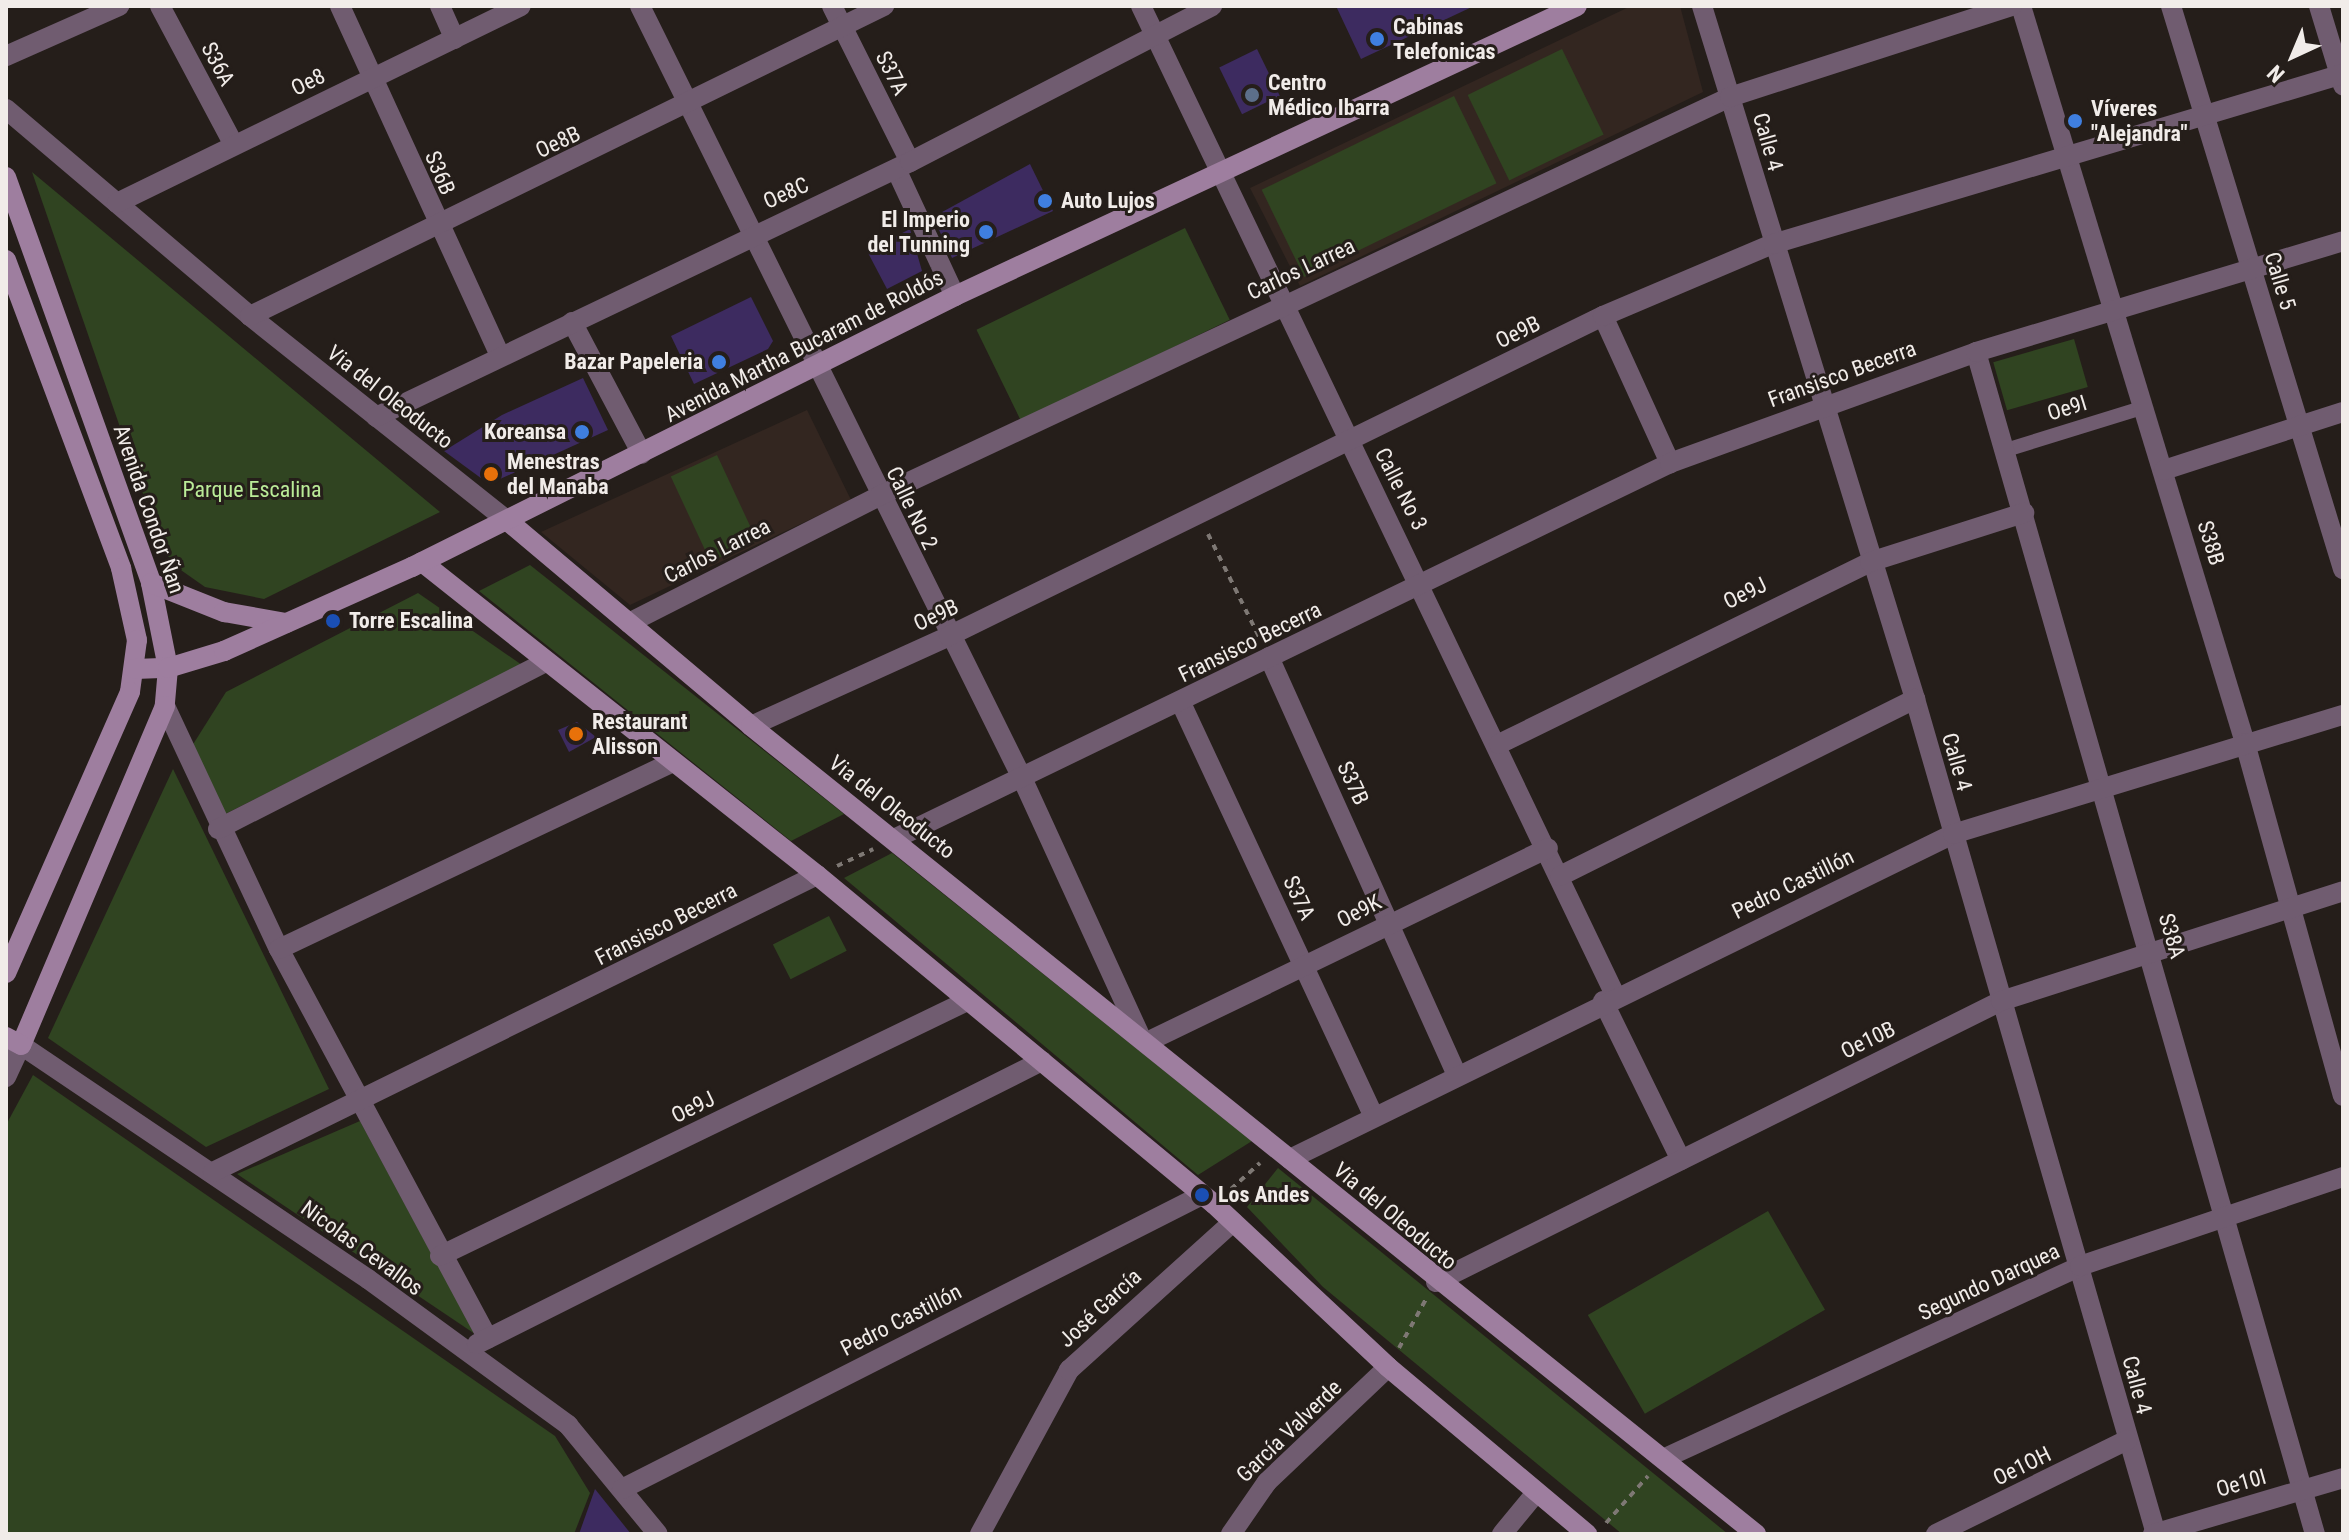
<!DOCTYPE html>
<meta charset="utf-8">
<style>
body{margin:0}
#map{position:relative;width:2349px;height:1540px;overflow:hidden;background:#251e1a;font-family:"Roboto Condensed",sans-serif}
div>[style]{position:absolute}
.built>*{inset:0;background:#332620}
.green>*{inset:0;background:#304421;transform-origin:0 0}
.building>*{inset:0;background:#3d2b60;transform-origin:0 0}
.path>*{height:4px;margin-top:-2px;transform-origin:0;background:repeating-linear-gradient(90deg,#7e7874 0 6px,transparent 0 12px)}
.lane>*{height:14px;margin:-7px;padding:0 7px;transform-origin:7px;border-radius:7px;background:#705c70}
.street>*{height:20px;margin:-10px;padding:0 10px;transform-origin:10px;border-radius:10px;background:#705c70}
.secondary>*{height:20px;margin:-10px;padding:0 10px;transform-origin:10px;border-radius:10px;background:#9e7e9f}
.dots>*{width:22px;height:22px;translate:-50% -50%;box-sizing:border-box;border:4px solid #251e1a;border-radius:50%}
span{translate:-50% -50%;white-space:nowrap;text-align:center;line-height:1.15;-webkit-text-stroke:6px #251e1a;paint-order:stroke}
.poi-label{font-size:22px;color:#f1ece9;font-weight:700}
.left{translate:0 -50%;text-align:left}
.right{translate:-100% -50%;text-align:right}
.street-label{font-size:22px;color:#f1ece9}
.park-label{font-size:22px;color:#baeb98}
.frame{position:absolute;inset:0;border:8px solid #f1ece9;pointer-events:none}
.north{position:absolute;left:2253px;top:16px;width:80px;height:80px;-webkit-text-stroke:6px #251e1a;paint-order:stroke;rotate:224deg;font-size:22px;font-weight:700;line-height:32px;text-align:center;color:#f1ece9}
.north::after{content:'';display:block;margin:auto;width:28px;height:36px;background:#f1ece9;clip-path:polygon(50% 0,100% 100%,50% 72%,0 100%)}
</style>
<div id="map">
<div class="built">
<i style="clip-path:polygon(1631px 6px,1680px 6px,1703px 92px,1300px 286px,1250px 188px)"></i>
<i style="clip-path:polygon(807px 410px,851px 500px,630px 605px,541px 532px)"></i>
</div>
<div class="green">
<i style="left:1562px;top:49px;width:95px;height:105px;rotate:64deg"></i>
<i style="left:1454px;top:96px;width:97px;height:214px;rotate:64deg"></i>
<i style="clip-path:polygon(32px 172px,440px 512px,264px 599px,205px 587px,178px 568px,162px 549px)"></i>
<i style="left:1185px;top:228px;width:102px;height:232px;rotate:64deg"></i>
<i style="left:2074px;top:339px;width:50px;height:84px;rotate:74deg"></i>
<i style="left:717px;top:455px;width:94px;height:51px;rotate:65deg"></i>
<i style="clip-path:polygon(530px 565px,844px 814px,791px 841px,479px 591px)"></i>
<i style="clip-path:polygon(418px 593px,522px 665px,225px 814px,192px 746px,226px 692px)"></i>
<i style="clip-path:polygon(173px 769px,329px 1089px,206px 1147px,48px 1038px)"></i>
<i style="clip-path:polygon(892px 853px,1252px 1141px,1198px 1175px,844px 878px)"></i>
<i style="left:829px;top:916px;width:39px;height:63px;rotate:63deg"></i>
<i style="clip-path:polygon(33px 1075px,555px 1436px,590px 1493px,574px 1534px,6px 1534px,6px 1125px)"></i>
<i style="clip-path:polygon(360px 1121px,475px 1334px,237px 1174px)"></i>
<i style="clip-path:polygon(1278px 1168px,1728px 1534px,1622px 1534px,1323px 1287px,1247px 1207px)"></i>
<i style="left:1768px;top:1211px;width:114px;height:208px;rotate:60deg"></i>
</div>
<div class="building">
<i style="clip-path:polygon(1336px 6px,1474px 6px,1361px 59px)"></i>
<i style="left:1257px;top:49px;width:52px;height:42px;rotate:64deg"></i>
<i style="clip-path:polygon(1030px 164px,1053px 211px,952px 258px,933px 217px)"></i>
<i style="clip-path:polygon(910px 229px,922px 271px,887px 289px,867px 251px)"></i>
<i style="clip-path:polygon(751px 297px,773px 341px,768px 349px,694px 384px,671px 336px)"></i>
<i style="clip-path:polygon(583px 378px,608px 430px,489px 484px,444px 451px,502px 415px)"></i>
<i style="clip-path:polygon(577px 722px,596px 737px,569px 752px,558px 730px)"></i>
<i style="clip-path:polygon(595px 1489px,631px 1534px,579px 1534px)"></i>
</div>
<div class="path">
<i style="left:1208px;top:534px;width:119px;rotate:63.6deg"></i>
<i style="left:837px;top:866px;width:40px;rotate:-25deg"></i>
<i style="left:1231px;top:1189px;width:39px;rotate:-42deg"></i>
<i style="left:1399px;top:1348px;width:56px;rotate:-61.1deg"></i>
<i style="left:1606px;top:1523px;width:63px;rotate:-48.2deg"></i>
</div>
<div class="lane">
<i style="left:2006px;top:450px;width:142px;rotate:-17.2deg"></i>
</div>
<div class="street">
<i style="left:160px;top:6px;width:157px;rotate:62deg"></i>
<i style="left:340px;top:6px;width:385px;rotate:65.4deg"></i>
<i style="left:440px;top:6px;width:36px;rotate:66deg"></i>
<i style="left:640px;top:6px;width:861px;rotate:63.67deg"></i>
<i style="left:1022px;top:778px;width:281px;rotate:65.4deg"></i>
<i style="left:832px;top:6px;width:174px;rotate:63.4deg"></i>
<i style="left:1141px;top:6px;width:1097px;rotate:64.39deg"></i>
<i style="left:1702px;top:6px;width:725px;rotate:72.91deg"></i>
<i style="left:1915px;top:699px;width:869px;rotate:73.9deg"></i>
<i style="left:2021px;top:6px;width:770px;rotate:73.09deg"></i>
<i style="left:2245px;top:743px;width:366px;rotate:74.5deg"></i>
<i style="left:2171px;top:6px;width:589px;rotate:73.01deg"></i>
<i style="left:2319px;top:6px;width:83px;rotate:73.1deg"></i>
<i style="left:6px;top:56px;width:124px;rotate:-23.9deg"></i>
<i style="left:6px;top:109px;width:320px;rotate:40.3deg"></i>
<i style="left:250px;top:316px;width:331px;rotate:38.5deg"></i>
<i style="left:896px;top:169px;width:140px;rotate:65.1deg"></i>
<i style="left:117px;top:203px;width:449px;rotate:-26deg"></i>
<i style="left:250px;top:316px;width:706px;rotate:-26.06deg"></i>
<i style="left:1603px;top:316px;width:162px;rotate:65.5deg"></i>
<i style="left:572px;top:322px;width:149px;rotate:62.1deg"></i>
<i style="left:1976px;top:352px;width:1230px;rotate:74deg"></i>
<i style="left:376px;top:417px;width:592px;rotate:-25.53deg"></i>
<i style="left:910px;top:162px;width:340px;rotate:-27.3deg"></i>
<i style="left:2164px;top:470px;width:188px;rotate:-18deg"></i>
<i style="left:629px;top:623px;width:280px;rotate:-26.9deg"></i>
<i style="left:879px;top:496px;width:940px;rotate:-25.12deg"></i>
<i style="left:1730px;top:97px;width:296px;rotate:-17.9deg"></i>
<i style="left:1269px;top:657px;width:458px;rotate:65.8deg"></i>
<i style="left:1181px;top:703px;width:454px;rotate:65deg"></i>
<i style="left:165px;top:706px;width:268px;rotate:64.9deg"></i>
<i style="left:279px;top:949px;width:442px;rotate:61.8deg"></i>
<i style="left:751px;top:726px;width:217px;rotate:-24.4deg"></i>
<i style="left:949px;top:636px;width:728px;rotate:-26.07deg"></i>
<i style="left:1603px;top:316px;width:185px;rotate:-23deg"></i>
<i style="left:1773px;top:244px;width:595px;rotate:-16.61deg"></i>
<i style="left:1499px;top:744px;width:413px;rotate:-26.1deg"></i>
<i style="left:1870px;top:562px;width:162px;rotate:-17.7deg"></i>
<i style="left:218px;top:829px;width:368px;rotate:-27deg"></i>
<i style="left:894px;top:839px;width:862px;rotate:-25.85deg"></i>
<i style="left:1670px;top:463px;width:326px;rotate:-19.9deg"></i>
<i style="left:1976px;top:352px;width:383px;rotate:-16.8deg"></i>
<i style="left:1560px;top:876px;width:397px;rotate:-26.5deg"></i>
<i style="left:279px;top:949px;width:434px;rotate:-25.4deg"></i>
<i style="left:1603px;top:1001px;width:177px;rotate:63.9deg"></i>
<i style="left:1149px;top:1041px;width:443px;rotate:-25.8deg"></i>
<i style="left:6px;top:1077px;width:35px;rotate:-65deg"></i>
<i style="left:21px;top:1045px;width:419px;rotate:34deg"></i>
<i style="left:368px;top:1279px;width:248px;rotate:36.1deg"></i>
<i style="left:568px;top:1425px;width:141px;rotate:50.5deg"></i>
<i style="left:1290px;top:1159px;width:738px;rotate:-26.11deg"></i>
<i style="left:1953px;top:834px;width:408px;rotate:-17deg"></i>
<i style="left:213px;top:1172px;width:673px;rotate:-26.18deg"></i>
<i style="left:440px;top:1256px;width:585px;rotate:-25.82deg"></i>
<i style="left:1436px;top:1282px;width:631px;rotate:-26.44deg"></i>
<i style="left:2001px;top:1001px;width:359px;rotate:-17.8deg"></i>
<i style="left:477px;top:1344px;width:632px;rotate:-26.61deg"></i>
<i style="left:1665px;top:1458px;width:457px;rotate:-24.8deg"></i>
<i style="left:2080px;top:1266px;width:278px;rotate:-18.7deg"></i>
<i style="left:622px;top:1489px;width:650px;rotate:-26.88deg"></i>
<i style="left:980px;top:1534px;width:187px;rotate:-61.5deg"></i>
<i style="left:1069px;top:1370px;width:221px;rotate:-42.1deg"></i>
<i style="left:1231px;top:1534px;width:63px;rotate:-55.3deg"></i>
<i style="left:1267px;top:1482px;width:167px;rotate:-43.5deg"></i>
<i style="left:1502px;top:1534px;width:52px;rotate:-50.5deg"></i>
<i style="left:1936px;top:1534px;width:213px;rotate:-26.2deg"></i>
<i style="left:2153px;top:1534px;width:198px;rotate:-16.4deg"></i>
</div>
<div class="secondary">
<i style="left:6px;top:177px;width:431px;rotate:70.3deg"></i>
<i style="left:151px;top:583px;width:87px;rotate:78.7deg"></i>
<i style="left:168px;top:668px;width:38px;rotate:95deg"></i>
<i style="left:165px;top:706px;width:368px;rotate:113deg"></i>
<i style="left:21px;top:1045px;width:17px;rotate:-152deg"></i>
<i style="left:6px;top:260px;width:329px;rotate:69.5deg"></i>
<i style="left:121px;top:568px;width:74px;rotate:77.5deg"></i>
<i style="left:137px;top:640px;width:52px;rotate:97.7deg"></i>
<i style="left:130px;top:692px;width:307px;rotate:113.8deg"></i>
<i style="left:509px;top:522px;width:317px;rotate:40.1deg"></i>
<i style="left:751px;top:726px;width:1290px;rotate:38.8deg"></i>
<i style="left:422px;top:562px;width:504px;rotate:38.39deg"></i>
<i style="left:817px;top:875px;width:516px;rotate:39.65deg"></i>
<i style="left:1214px;top:1204px;width:238px;rotate:43.1deg"></i>
<i style="left:1388px;top:1367px;width:260px;rotate:40deg"></i>
<i style="left:151px;top:583px;width:79px;rotate:21.7deg"></i>
<i style="left:224px;top:612px;width:63px;rotate:10.1deg"></i>
<i style="left:135px;top:669px;width:33px;rotate:-2deg"></i>
<i style="left:168px;top:668px;width:59px;rotate:-16.9deg"></i>
<i style="left:224px;top:651px;width:206px;rotate:-24.1deg"></i>
<i style="left:412px;top:567px;width:607px;rotate:-26.52deg"></i>
<i style="left:955px;top:296px;width:686px;rotate:-25deg"></i>
</div>
<div class="dots">
<i style="left:1377px;top:39px;background:#3f7fe0"></i>
<i style="left:1252px;top:95px;background:#5c6f8a"></i>
<i style="left:2075px;top:121px;background:#3f7fe0"></i>
<i style="left:1045px;top:201px;background:#3f7fe0"></i>
<i style="left:986px;top:232px;background:#3f7fe0"></i>
<i style="left:719px;top:362px;background:#3f7fe0"></i>
<i style="left:582px;top:432px;background:#3f7fe0"></i>
<i style="left:491px;top:474px;background:#e8710a"></i>
<i style="left:333px;top:621px;background:#1a4fb4"></i>
<i style="left:576px;top:734px;background:#e8710a"></i>
<i style="left:1202px;top:1195px;background:#1a4fb4"></i>
</div>
<div class="poi-label">
<span class="left" style="left:1393px;top:39px">Cabinas<br>Telefonicas</span>
<span class="left" style="left:1268px;top:95px">Centro<br>Médico Ibarra</span>
<span class="left" style="left:2091px;top:121px">Víveres<br>"Alejandra"</span>
<span class="left" style="left:1061px;top:201px">Auto Lujos</span>
<span class="right" style="left:970px;top:232px">El Imperio<br>del Tunning</span>
<span class="right" style="left:703px;top:362px">Bazar Papeleria</span>
<span class="right" style="left:566px;top:432px">Koreansa</span>
<span class="left" style="left:507px;top:474px">Menestras<br>del Manaba</span>
<span class="left" style="left:349px;top:621px">Torre Escalina</span>
<span class="left" style="left:592px;top:734px">Restaurant<br>Alisson</span>
<span class="left" style="left:1218px;top:1195px">Los Andes</span>
</div>
<div class="street-label">
<span style="left:218px;top:64px;rotate:62deg">S36A</span>
<span style="left:892px;top:73px;rotate:63deg">S37A</span>
<span style="left:308px;top:82px;rotate:-26deg">Oe8</span>
<span style="left:558px;top:142px;rotate:-25deg">Oe8B</span>
<span style="left:1768px;top:142px;rotate:74deg">Calle 4</span>
<span style="left:440px;top:173px;rotate:67deg">S36B</span>
<span style="left:786px;top:193px;rotate:-24deg">Oe8C</span>
<span style="left:1301px;top:269px;rotate:-25deg">Carlos Larrea</span>
<span style="left:2280px;top:281px;rotate:73deg">Calle 5</span>
<span style="left:1518px;top:332px;rotate:-26deg">Oe9B</span>
<span style="left:804px;top:346px;rotate:-27deg">Avenida Martha Bucaram de Roldós</span>
<span style="left:1842px;top:374px;rotate:-20deg">Fransisco Becerra</span>
<span style="left:390px;top:397px;rotate:38deg">Via del Oleoducto</span>
<span style="left:2067px;top:408px;rotate:-17deg">Oe9I</span>
<span style="left:1401px;top:489px;rotate:63deg">Calle No 3</span>
<span style="left:912px;top:508px;rotate:64deg">Calle No 2</span>
<span style="left:149px;top:509px;rotate:71deg">Avenida Condor Ñan</span>
<span style="left:2211px;top:543px;rotate:73deg">S38B</span>
<span style="left:717px;top:551px;rotate:-27deg">Carlos Larrea</span>
<span style="left:1745px;top:593px;rotate:-26deg">Oe9J</span>
<span style="left:936px;top:615px;rotate:-25deg">Oe9B</span>
<span style="left:1250px;top:642px;rotate:-26deg">Fransisco Becerra</span>
<span style="left:1957px;top:762px;rotate:74deg">Calle 4</span>
<span style="left:1353px;top:783px;rotate:65deg">S37B</span>
<span style="left:892px;top:807px;rotate:38deg">Via del Oleoducto</span>
<span style="left:1793px;top:884px;rotate:-26deg">Pedro Castillón</span>
<span style="left:1299px;top:898px;rotate:65deg">S37A</span>
<span style="left:1359px;top:911px;rotate:-27deg">Oe9K</span>
<span style="left:666px;top:924px;rotate:-27deg">Fransisco Becerra</span>
<span style="left:2172px;top:936px;rotate:74deg">S38A</span>
<span style="left:1868px;top:1040px;rotate:-26deg">Oe10B</span>
<span style="left:693px;top:1107px;rotate:-26deg">Oe9J</span>
<span style="left:1395px;top:1216px;rotate:40deg">Via del Oleoducto</span>
<span style="left:362px;top:1248px;rotate:36deg">Nicolas Cevallos</span>
<span style="left:1989px;top:1282px;rotate:-25deg">Segundo Darquea</span>
<span style="left:1100px;top:1308px;rotate:-43deg">José García</span>
<span style="left:901px;top:1320px;rotate:-27deg">Pedro Castillón</span>
<span style="left:2137px;top:1385px;rotate:75deg">Calle 4</span>
<span style="left:1289px;top:1431px;rotate:-44deg">García Valverde</span>
<span style="left:2022px;top:1466px;rotate:-26deg">Oe1OH</span>
<span style="left:2241px;top:1483px;rotate:-16deg">Oe10I</span>
</div>
<div class="park-label">
<span style="left:252px;top:490px">Parque Escalina</span>
</div>
<div class="frame"></div>
<div class="north">N</div>
</div>
